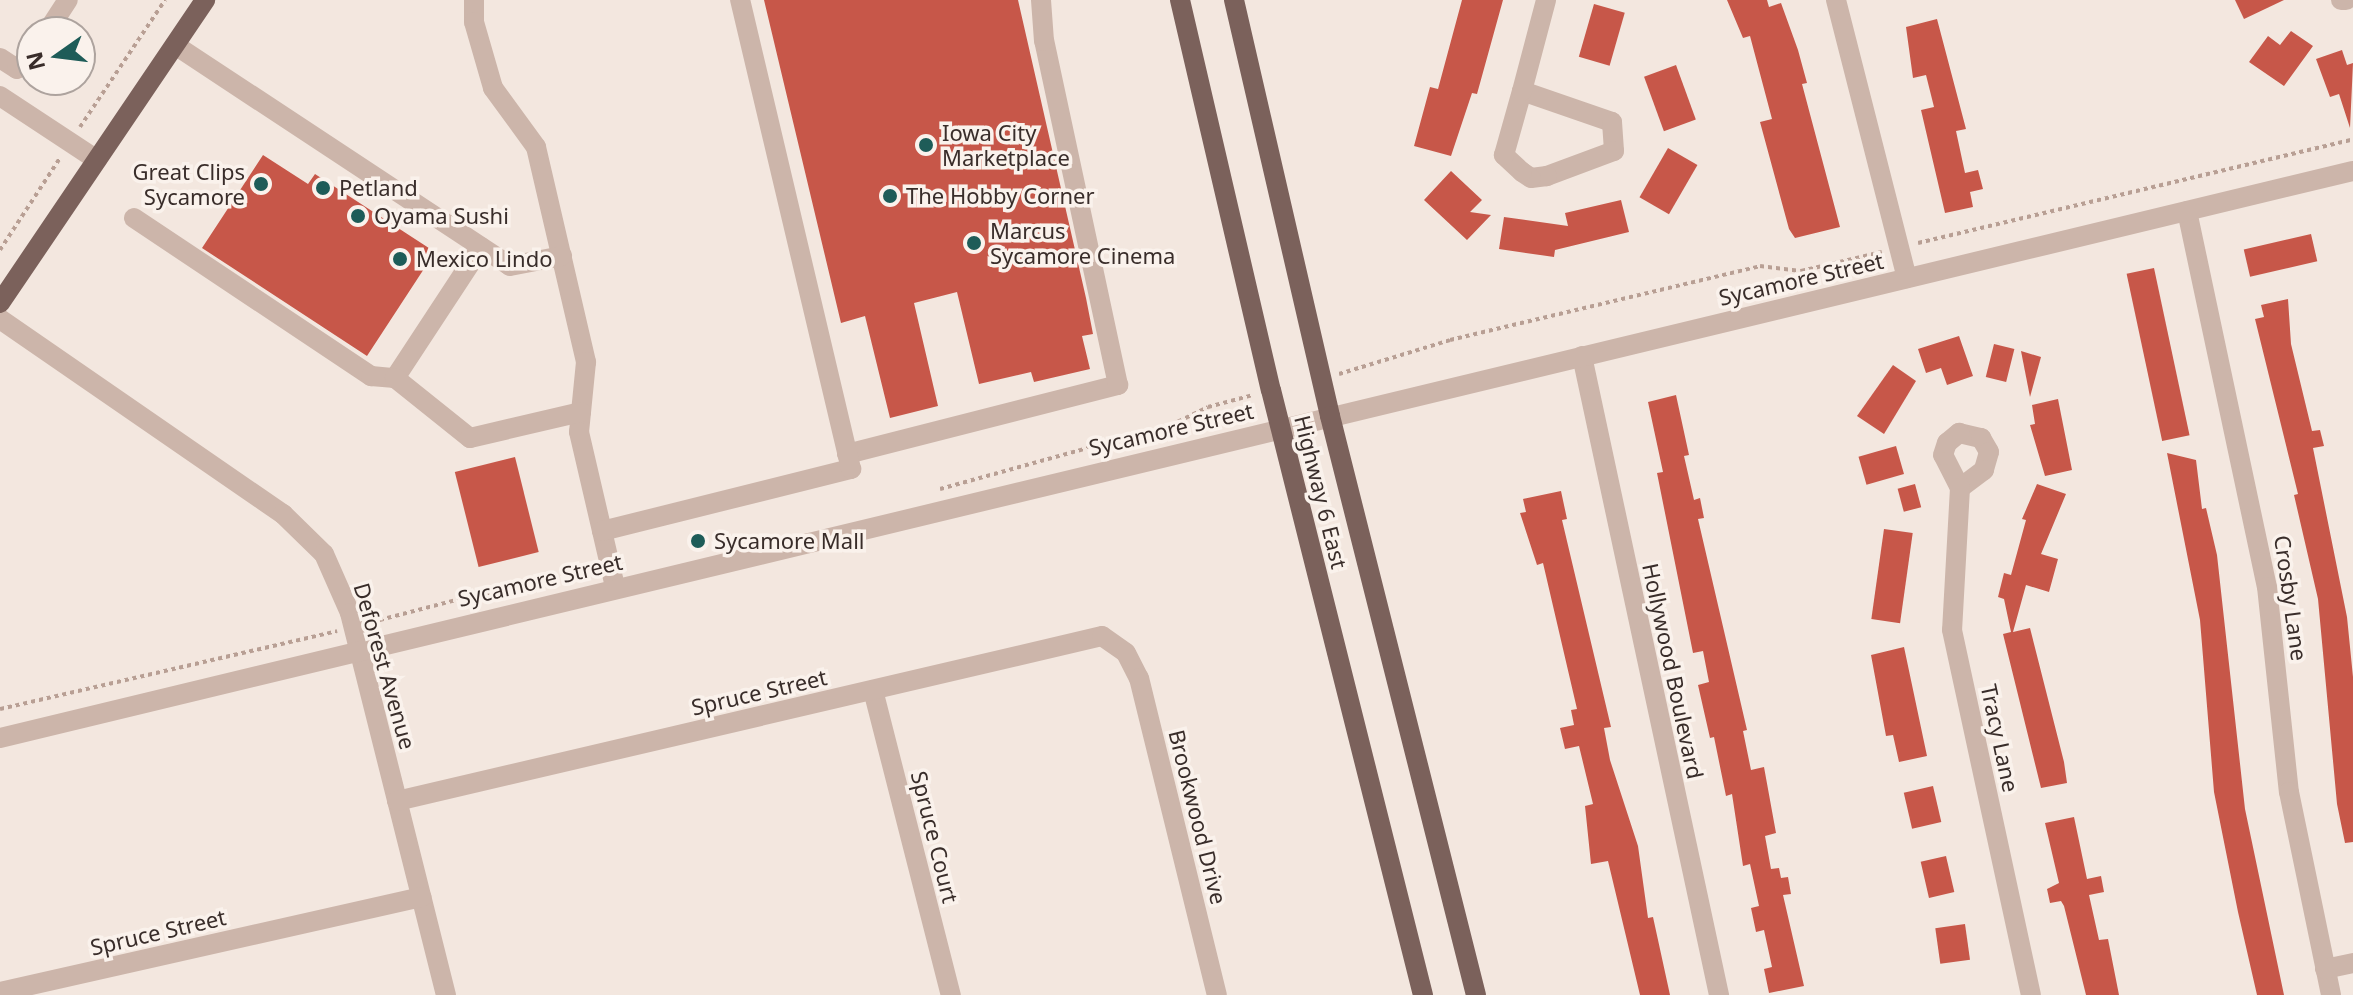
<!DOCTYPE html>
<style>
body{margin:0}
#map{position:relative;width:2353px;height:995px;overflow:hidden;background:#f3e7df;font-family:"Noto Sans",sans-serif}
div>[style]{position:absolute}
.building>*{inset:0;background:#c75749;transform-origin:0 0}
.path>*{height:4px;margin-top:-2px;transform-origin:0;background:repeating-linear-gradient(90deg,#b89f94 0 4px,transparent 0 8px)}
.minor>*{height:20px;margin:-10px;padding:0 10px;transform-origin:10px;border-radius:10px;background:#ccb5aa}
.major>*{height:20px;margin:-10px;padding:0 10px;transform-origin:10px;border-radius:10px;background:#7b615b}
.dots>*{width:22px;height:22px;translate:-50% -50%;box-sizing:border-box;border:4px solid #faf2ec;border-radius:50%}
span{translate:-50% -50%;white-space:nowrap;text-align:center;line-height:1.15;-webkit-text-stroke:7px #faf2ec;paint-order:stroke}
.poi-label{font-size:22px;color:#392d2a}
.left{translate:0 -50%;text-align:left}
.right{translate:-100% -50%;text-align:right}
.street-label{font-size:22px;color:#392d2a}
.north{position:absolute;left:16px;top:16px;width:80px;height:80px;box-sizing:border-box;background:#faf2ec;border:2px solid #ada39e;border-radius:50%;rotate:256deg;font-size:22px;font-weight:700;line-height:32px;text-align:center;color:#392d2a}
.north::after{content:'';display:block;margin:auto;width:28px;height:36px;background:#1e5c58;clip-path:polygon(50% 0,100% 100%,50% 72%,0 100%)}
</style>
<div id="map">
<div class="building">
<i style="clip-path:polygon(764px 0,1018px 0,1086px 298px,1093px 334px,1082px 336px,1090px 369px,1034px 382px,1031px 372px,979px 384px,957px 292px,914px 303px,938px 406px,890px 418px,865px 316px,841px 323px)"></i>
<i style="clip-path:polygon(1462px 0,1503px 0,1477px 94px,1472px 93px,1451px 156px,1414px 146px,1430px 87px,1438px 89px)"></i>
<i style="clip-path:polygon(1727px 0,1767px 0,1769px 7px,1781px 3px,1798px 50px,1807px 83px,1802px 84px,1840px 227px,1795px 238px,1789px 229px,1760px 122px,1772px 119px,1750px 36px,1743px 38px)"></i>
<i style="clip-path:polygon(2235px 0,2284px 0,2244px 19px)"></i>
<i style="left:1594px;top:4px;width:32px;height:55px;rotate:16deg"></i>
<i style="clip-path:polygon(1937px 19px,1966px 129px,1956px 131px,1965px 173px,1978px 170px,1983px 189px,1970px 192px,1973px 207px,1945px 213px,1921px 110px,1934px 107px,1926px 75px,1913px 78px,1906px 27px)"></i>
<i style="clip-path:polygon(2291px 31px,2313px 46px,2284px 86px,2249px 62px,2268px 36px,2280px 45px)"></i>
<i style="clip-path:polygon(2342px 50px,2347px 65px,2353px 63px,2350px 128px,2339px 94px,2330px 97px,2316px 59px)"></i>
<i style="left:1676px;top:65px;width:58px;height:34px;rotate:70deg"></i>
<i style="left:1668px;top:148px;width:34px;height:57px;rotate:30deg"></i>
<i style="clip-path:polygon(263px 155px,308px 184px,315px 174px,435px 252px,367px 356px,202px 248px)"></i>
<i style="clip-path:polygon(1451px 171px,1482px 200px,1470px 212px,1491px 215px,1467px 240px,1424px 200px)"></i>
<i style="clip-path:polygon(1621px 200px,1629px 232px,1555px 250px,1554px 257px,1499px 249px,1504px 217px,1568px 226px,1565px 213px)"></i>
<i style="left:2311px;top:234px;width:28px;height:69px;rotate:77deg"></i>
<i style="left:2154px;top:268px;width:171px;height:28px;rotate:78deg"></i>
<i style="clip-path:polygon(2288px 299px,2291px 344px,2312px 431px,2320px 430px,2324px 446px,2313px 448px,2347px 617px,2353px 677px,2353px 842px,2345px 843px,2337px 804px,2318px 599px,2294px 495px,2298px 494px,2255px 319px,2264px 317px,2261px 305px)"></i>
<i style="clip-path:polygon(1959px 336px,1973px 376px,1947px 385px,1941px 368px,1926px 373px,1918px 349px)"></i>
<i style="left:1994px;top:344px;width:21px;height:34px;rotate:14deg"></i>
<i style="clip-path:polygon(2021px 351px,2041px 357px,2030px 397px)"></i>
<i style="clip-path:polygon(1893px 365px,1916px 381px,1884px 434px,1857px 416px)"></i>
<i style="clip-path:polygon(1676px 395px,1689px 455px,1684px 456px,1694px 500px,1700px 498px,1704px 518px,1698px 519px,1747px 730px,1743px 731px,1751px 770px,1764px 767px,1776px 833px,1765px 836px,1771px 869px,1779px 868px,1781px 878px,1788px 877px,1791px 894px,1783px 895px,1804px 986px,1769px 993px,1764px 969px,1772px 967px,1764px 930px,1756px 932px,1751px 908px,1759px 906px,1750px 864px,1743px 866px,1732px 794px,1726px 796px,1714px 737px,1710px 738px,1698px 685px,1709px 682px,1703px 651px,1693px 653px,1657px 473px,1663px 472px,1648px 402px)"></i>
<i style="clip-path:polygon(2058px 399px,2072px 470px,2045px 476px,2030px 425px,2035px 424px,2032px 405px)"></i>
<i style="left:1896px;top:446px;width:29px;height:39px;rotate:74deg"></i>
<i style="clip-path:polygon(2167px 453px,2196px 460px,2202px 509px,2206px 508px,2217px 555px,2245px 809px,2284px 995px,2257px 995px,2238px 912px,2214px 792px,2200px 620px)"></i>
<i style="left:515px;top:457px;width:98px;height:62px;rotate:76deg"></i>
<i style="left:1915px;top:484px;width:24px;height:18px;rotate:75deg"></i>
<i style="clip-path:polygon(2037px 484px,2066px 494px,2041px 554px,2058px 559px,2049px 592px,2026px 585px,2013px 632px,2030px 628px,2064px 762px,2067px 783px,2041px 788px,2003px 634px,2011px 632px,2004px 599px,1998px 597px,2004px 573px,2011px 575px,2026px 520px,2022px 519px)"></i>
<i style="clip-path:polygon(1561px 491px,1567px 519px,1562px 520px,1611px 727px,1604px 728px,1610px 760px,1638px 846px,1648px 918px,1653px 917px,1670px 995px,1640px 995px,1608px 861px,1591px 864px,1585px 806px,1593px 804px,1579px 746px,1565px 749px,1560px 728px,1574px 725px,1571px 710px,1577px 709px,1543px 563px,1537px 565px,1520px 513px,1526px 512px,1523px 499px)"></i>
<i style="left:1884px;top:529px;width:29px;height:91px;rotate:8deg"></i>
<i style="clip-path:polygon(1904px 647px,1927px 756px,1899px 762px,1893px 735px,1886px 736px,1871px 655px)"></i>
<i style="left:1933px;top:786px;width:37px;height:30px;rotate:77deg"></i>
<i style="clip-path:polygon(2074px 817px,2087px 879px,2101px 876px,2104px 892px,2089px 895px,2099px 940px,2108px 939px,2119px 995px,2086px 995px,2064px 906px,2061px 901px,2050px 903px,2047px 889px,2059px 883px,2045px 823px)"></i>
<i style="left:1946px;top:856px;width:37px;height:26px;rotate:77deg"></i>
<i style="left:1965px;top:924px;width:36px;height:30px;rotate:82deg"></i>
</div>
<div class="path">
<i style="left:80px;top:127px;width:153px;rotate:-56.2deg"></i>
<i style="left:1918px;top:243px;width:447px;rotate:-13.4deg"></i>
<i style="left:0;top:250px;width:110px;rotate:-56.9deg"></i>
<i style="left:1339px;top:374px;width:116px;rotate:-17deg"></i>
<i style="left:1450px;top:340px;width:319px;rotate:-13.4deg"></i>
<i style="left:1760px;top:266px;width:41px;rotate:7deg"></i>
<i style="left:1801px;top:271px;width:83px;rotate:-13.2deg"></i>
<i style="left:940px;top:489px;width:240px;rotate:-15.5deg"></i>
<i style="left:1171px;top:425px;width:41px;rotate:-25.9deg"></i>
<i style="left:1208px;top:407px;width:47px;rotate:-14.9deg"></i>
<i style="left:372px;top:622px;width:111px;rotate:-14.7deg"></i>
<i style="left:479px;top:594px;width:45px;rotate:-6.3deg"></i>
<i style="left:0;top:709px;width:346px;rotate:-13deg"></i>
</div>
<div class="minor">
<i style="left:474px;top:0;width:22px;rotate:90deg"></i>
<i style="left:474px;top:22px;width:69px;rotate:73.9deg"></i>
<i style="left:493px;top:88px;width:73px;rotate:53.9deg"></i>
<i style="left:536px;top:147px;width:221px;rotate:76.9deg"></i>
<i style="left:586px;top:362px;width:70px;rotate:95.7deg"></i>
<i style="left:579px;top:432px;width:159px;rotate:76.9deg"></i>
<i style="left:1836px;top:0;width:287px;rotate:75.7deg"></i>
<i style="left:2341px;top:0;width:5px"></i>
<i style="left:47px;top:32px;width:38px;rotate:-57deg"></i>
<i style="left:175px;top:45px;width:401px;rotate:33.4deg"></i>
<i style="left:510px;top:266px;width:53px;rotate:-10.9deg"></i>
<i style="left:0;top:58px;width:20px;rotate:33deg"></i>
<i style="left:17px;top:69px;width:21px;rotate:-45deg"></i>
<i style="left:1522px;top:91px;width:95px;rotate:19deg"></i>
<i style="left:1612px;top:122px;width:29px;rotate:86deg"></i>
<i style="left:1614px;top:151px;width:72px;rotate:159.5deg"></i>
<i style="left:1547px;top:176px;width:16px;rotate:173deg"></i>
<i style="left:1531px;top:178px;width:11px;rotate:-146deg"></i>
<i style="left:1522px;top:172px;width:25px;rotate:-137deg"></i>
<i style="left:1504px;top:155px;width:66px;rotate:-74.3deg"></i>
<i style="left:1522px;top:91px;width:94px;rotate:-75.2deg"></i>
<i style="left:0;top:96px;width:116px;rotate:33.4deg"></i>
<i style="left:2187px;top:211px;width:384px;rotate:78deg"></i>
<i style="left:2267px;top:587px;width:206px;rotate:83.9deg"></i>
<i style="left:2289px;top:792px;width:207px;rotate:78.3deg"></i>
<i style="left:134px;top:218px;width:285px;rotate:33.7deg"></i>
<i style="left:371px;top:376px;width:24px;rotate:5deg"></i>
<i style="left:481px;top:247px;width:157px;rotate:123.3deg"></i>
<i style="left:395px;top:378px;width:96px;rotate:38.7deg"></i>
<i style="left:470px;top:438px;width:114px;rotate:-13.2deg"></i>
<i style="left:0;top:319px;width:344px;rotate:34.6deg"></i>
<i style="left:283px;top:514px;width:57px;rotate:44.3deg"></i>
<i style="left:324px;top:554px;width:64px;rotate:66.2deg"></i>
<i style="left:350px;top:613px;width:394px;rotate:75.9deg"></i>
<i style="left:1582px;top:356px;width:654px;rotate:77.9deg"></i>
<i style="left:1959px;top:433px;width:23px;rotate:13deg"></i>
<i style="left:1981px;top:438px;width:16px;rotate:60deg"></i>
<i style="left:1989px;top:452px;width:19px;rotate:106deg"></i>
<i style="left:1984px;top:470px;width:30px;rotate:143deg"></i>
<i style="left:1960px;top:488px;width:37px;rotate:-117deg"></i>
<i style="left:1943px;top:455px;width:13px;rotate:-72deg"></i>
<i style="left:1947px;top:443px;width:16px;rotate:-40deg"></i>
<i style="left:847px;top:454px;width:280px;rotate:-14.3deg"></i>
<i style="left:1118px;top:385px;width:352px;rotate:-102.1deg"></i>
<i style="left:1044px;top:41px;width:41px;rotate:-94.2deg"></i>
<i style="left:1960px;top:488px;width:142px;rotate:93.2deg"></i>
<i style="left:1952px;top:630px;width:373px;rotate:77.8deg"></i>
<i style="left:602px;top:531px;width:257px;rotate:-14deg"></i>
<i style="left:851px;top:469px;width:482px;rotate:-103.3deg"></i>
<i style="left:873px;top:690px;width:315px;rotate:75.7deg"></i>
<i style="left:0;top:738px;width:2420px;rotate:-13.55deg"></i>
<i style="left:397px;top:801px;width:724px;rotate:-13.17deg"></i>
<i style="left:1102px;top:636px;width:29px;rotate:35deg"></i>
<i style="left:1126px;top:653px;width:28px;rotate:63deg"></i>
<i style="left:1139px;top:678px;width:326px;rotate:76.2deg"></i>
<i style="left:2325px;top:969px;width:29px;rotate:-12deg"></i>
<i style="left:0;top:992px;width:432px;rotate:-12.7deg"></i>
</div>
<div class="major">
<i style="left:1180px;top:0;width:400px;rotate:76.9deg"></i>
<i style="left:1271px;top:390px;width:624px;rotate:75.9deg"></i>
<i style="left:1234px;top:0;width:427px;rotate:77deg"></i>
<i style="left:1330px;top:416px;width:597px;rotate:75.85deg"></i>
<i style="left:0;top:303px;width:366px;rotate:-55.9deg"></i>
</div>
<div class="dots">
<i style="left:926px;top:145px;background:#1e5c58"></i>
<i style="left:261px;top:184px;background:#1e5c58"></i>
<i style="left:323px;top:188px;background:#1e5c58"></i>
<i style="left:890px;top:196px;background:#1e5c58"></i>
<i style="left:358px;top:216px;background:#1e5c58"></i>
<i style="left:974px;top:243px;background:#1e5c58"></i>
<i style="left:400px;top:259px;background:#1e5c58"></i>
<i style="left:698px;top:541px;background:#1e5c58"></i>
</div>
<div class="poi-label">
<span class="left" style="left:942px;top:145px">Iowa City<br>Marketplace</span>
<span class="right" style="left:245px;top:184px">Great Clips<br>Sycamore</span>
<span class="left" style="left:339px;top:188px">Petland</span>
<span class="left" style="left:906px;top:196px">The Hobby Corner</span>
<span class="left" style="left:374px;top:216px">Oyama Sushi</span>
<span class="left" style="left:990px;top:243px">Marcus<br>Sycamore Cinema</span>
<span class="left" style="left:416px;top:259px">Mexico Lindo</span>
<span class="left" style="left:714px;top:541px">Sycamore Mall</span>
</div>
<div class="street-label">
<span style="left:1801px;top:279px;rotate:-13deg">Sycamore Street</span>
<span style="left:1171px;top:429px;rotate:-13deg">Sycamore Street</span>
<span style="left:1321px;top:492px;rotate:76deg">Highway 6 East</span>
<span style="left:540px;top:580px;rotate:-13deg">Sycamore Street</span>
<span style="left:2291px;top:598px;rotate:82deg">Crosby Lane</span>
<span style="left:385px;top:666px;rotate:74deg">Deforest Avenue</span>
<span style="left:1673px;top:671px;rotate:78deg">Hollywood Boulevard</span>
<span style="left:759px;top:692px;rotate:-13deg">Spruce Street</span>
<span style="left:2000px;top:738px;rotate:78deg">Tracy Lane</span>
<span style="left:1198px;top:817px;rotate:76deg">Brookwood Drive</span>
<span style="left:935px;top:837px;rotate:76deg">Spruce Court</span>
<span style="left:158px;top:932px;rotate:-13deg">Spruce Street</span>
</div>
<div class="north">N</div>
</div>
